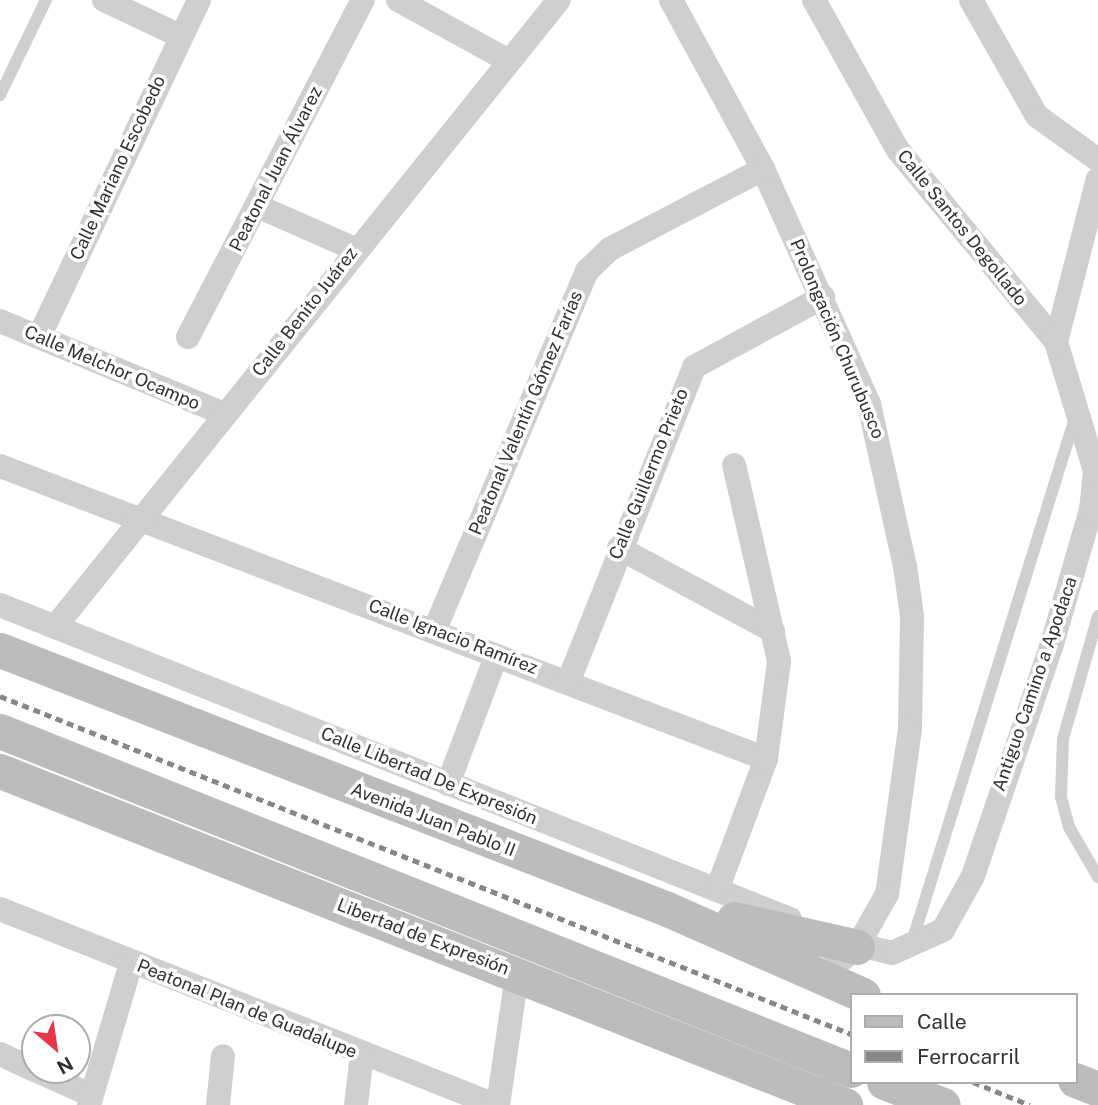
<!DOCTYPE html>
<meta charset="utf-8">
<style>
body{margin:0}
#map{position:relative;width:1098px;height:1105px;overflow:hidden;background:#fff;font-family:"Public Sans",sans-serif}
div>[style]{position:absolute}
.lane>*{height:12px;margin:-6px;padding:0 6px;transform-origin:6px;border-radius:6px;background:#cfcfcf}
.street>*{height:24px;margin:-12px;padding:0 12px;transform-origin:12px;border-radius:12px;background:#cfcfcf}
.secondary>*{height:35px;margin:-17.5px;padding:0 17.5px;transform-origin:17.5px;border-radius:17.5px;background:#bcbcbc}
.rail>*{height:5px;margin-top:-2.5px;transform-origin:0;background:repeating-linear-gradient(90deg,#878787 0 7px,transparent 0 12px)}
span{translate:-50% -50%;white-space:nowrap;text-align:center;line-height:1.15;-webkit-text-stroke:7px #fff;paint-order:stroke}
.street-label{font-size:18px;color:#323232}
.legend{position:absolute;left:850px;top:993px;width:228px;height:91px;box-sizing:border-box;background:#fff;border:2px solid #adadad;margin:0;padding:9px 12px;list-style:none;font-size:21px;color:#323232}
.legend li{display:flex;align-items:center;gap:14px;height:35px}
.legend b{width:35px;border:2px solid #adadad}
.north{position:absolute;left:21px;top:1014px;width:70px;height:70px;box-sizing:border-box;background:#fff;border:2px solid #adadad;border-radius:50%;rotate:151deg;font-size:19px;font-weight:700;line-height:28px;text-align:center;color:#323232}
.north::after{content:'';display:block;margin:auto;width:24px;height:32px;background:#e7364b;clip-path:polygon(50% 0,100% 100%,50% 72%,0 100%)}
</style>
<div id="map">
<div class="lane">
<i style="left:0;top:95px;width:106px;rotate:-64.2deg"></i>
<i style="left:1098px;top:616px;width:128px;rotate:105.9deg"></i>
<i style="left:1063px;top:739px;width:58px;rotate:92deg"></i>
<i style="left:1061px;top:797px;width:31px;rotate:75deg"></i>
<i style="left:1069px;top:827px;width:58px;rotate:59.9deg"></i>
<i style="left:912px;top:942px;width:549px;rotate:-72.72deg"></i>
</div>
<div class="street">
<i style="left:104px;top:0;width:84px;rotate:25.3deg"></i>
<i style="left:398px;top:0;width:124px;rotate:28.8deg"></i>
<i style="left:671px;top:0;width:192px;rotate:61.4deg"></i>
<i style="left:763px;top:169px;width:258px;rotate:65.7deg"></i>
<i style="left:869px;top:404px;width:166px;rotate:77.5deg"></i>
<i style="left:905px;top:566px;width:50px;rotate:82deg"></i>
<i style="left:912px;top:616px;width:113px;rotate:91deg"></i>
<i style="left:910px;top:729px;width:167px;rotate:97.9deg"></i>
<i style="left:887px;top:894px;width:61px;rotate:119.5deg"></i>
<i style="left:857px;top:947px;width:45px;rotate:140.4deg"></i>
<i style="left:814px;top:0;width:172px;rotate:60.8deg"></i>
<i style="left:898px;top:150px;width:249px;rotate:50.5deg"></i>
<i style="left:971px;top:0;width:133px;rotate:60.4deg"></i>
<i style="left:1037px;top:116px;width:75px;rotate:35.8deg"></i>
<i style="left:257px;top:206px;width:107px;rotate:23.7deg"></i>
<i style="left:0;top:321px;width:243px;rotate:22.5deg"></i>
<i style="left:39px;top:337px;width:373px;rotate:-64.6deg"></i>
<i style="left:188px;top:337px;width:380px;rotate:-62.6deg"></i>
<i style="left:0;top:466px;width:820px;rotate:20.93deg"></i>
<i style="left:619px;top:548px;width:175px;rotate:28.3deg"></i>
<i style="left:0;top:605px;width:850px;rotate:21.68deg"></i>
<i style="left:55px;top:627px;width:804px;rotate:-51.21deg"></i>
<i style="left:435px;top:629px;width:389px;rotate:-67deg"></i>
<i style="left:587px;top:271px;width:32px;rotate:-44deg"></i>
<i style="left:610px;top:249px;width:173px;rotate:-27.6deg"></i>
<i style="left:569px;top:680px;width:337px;rotate:-68.2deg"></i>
<i style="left:694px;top:367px;width:147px;rotate:-28.5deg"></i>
<i style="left:448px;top:784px;width:137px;rotate:-69.4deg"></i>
<i style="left:717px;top:890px;width:140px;rotate:-69.5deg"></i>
<i style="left:766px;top:759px;width:99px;rotate:-82.4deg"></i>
<i style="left:779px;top:661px;width:201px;rotate:-102.9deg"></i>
<i style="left:0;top:909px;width:532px;rotate:21.6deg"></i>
<i style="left:843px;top:941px;width:50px;rotate:13.8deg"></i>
<i style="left:892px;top:953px;width:56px;rotate:-24.3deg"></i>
<i style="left:943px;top:930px;width:62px;rotate:-60.9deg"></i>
<i style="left:973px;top:876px;width:245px;rotate:-71.2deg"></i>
<i style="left:1052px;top:644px;width:140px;rotate:-73.8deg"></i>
<i style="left:1091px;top:510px;width:39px;rotate:-84deg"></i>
<i style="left:1095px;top:471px;width:135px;rotate:-106.8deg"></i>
<i style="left:1056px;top:342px;width:168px;rotate:-75.6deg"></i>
<i style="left:0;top:1054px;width:38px;rotate:25deg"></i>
<i style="left:35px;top:1070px;width:61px;rotate:24.1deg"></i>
<i style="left:89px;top:1105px;width:148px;rotate:-73.5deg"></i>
<i style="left:218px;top:1105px;width:49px;rotate:-84.2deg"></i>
<i style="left:356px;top:1105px;width:50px;rotate:-83.2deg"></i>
<i style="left:498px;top:1105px;width:132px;rotate:-81.7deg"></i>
</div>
<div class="secondary">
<i style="left:0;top:650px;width:716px;rotate:21.22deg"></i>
<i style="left:667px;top:909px;width:214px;rotate:23.7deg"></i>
<i style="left:0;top:731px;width:916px;rotate:21.72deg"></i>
<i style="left:0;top:771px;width:909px;rotate:21.57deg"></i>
<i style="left:734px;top:919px;width:126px;rotate:12.8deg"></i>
<i style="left:1075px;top:1080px;width:25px;rotate:21deg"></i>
<i style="left:884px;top:1082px;width:63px;rotate:21.3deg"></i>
</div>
<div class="rail">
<i style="left:0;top:696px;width:916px;rotate:21.66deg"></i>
<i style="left:973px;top:1082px;width:61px;rotate:22deg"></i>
</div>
<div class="street-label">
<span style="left:118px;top:168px;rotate:-65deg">Calle Mariano Escobedo</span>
<span style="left:276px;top:169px;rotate:-63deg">Peatonal Juan Álvarez</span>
<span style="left:962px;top:228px;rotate:51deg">Calle Santos Degollado</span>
<span style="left:305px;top:312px;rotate:-52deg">Calle Benito Juárez</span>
<span style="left:837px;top:339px;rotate:67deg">Prolongación Churubusco</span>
<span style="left:112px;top:368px;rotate:23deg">Calle Melchor Ocampo</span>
<span style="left:526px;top:413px;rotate:-67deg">Peatonal Valentín Gómez Farías</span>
<span style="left:649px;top:474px;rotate:-68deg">Calle Guillermo Prieto</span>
<span style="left:453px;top:637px;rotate:21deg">Calle Ignacio Ramírez</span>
<span style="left:1035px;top:684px;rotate:-71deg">Antiguo Camino a Apodaca</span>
<span style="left:429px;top:776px;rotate:22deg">Calle Libertad De Expresión</span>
<span style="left:433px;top:820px;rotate:21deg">Avenida Juan Pablo II</span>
<span style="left:423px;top:937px;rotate:21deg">Libertad de Expresión</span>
<span style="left:247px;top:1009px;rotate:22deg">Peatonal Plan de Guadalupe</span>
</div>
<ul class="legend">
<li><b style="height:9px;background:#bcbcbc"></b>Calle</li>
<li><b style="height:9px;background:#878787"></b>Ferrocarril</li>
</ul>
<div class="north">N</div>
</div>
